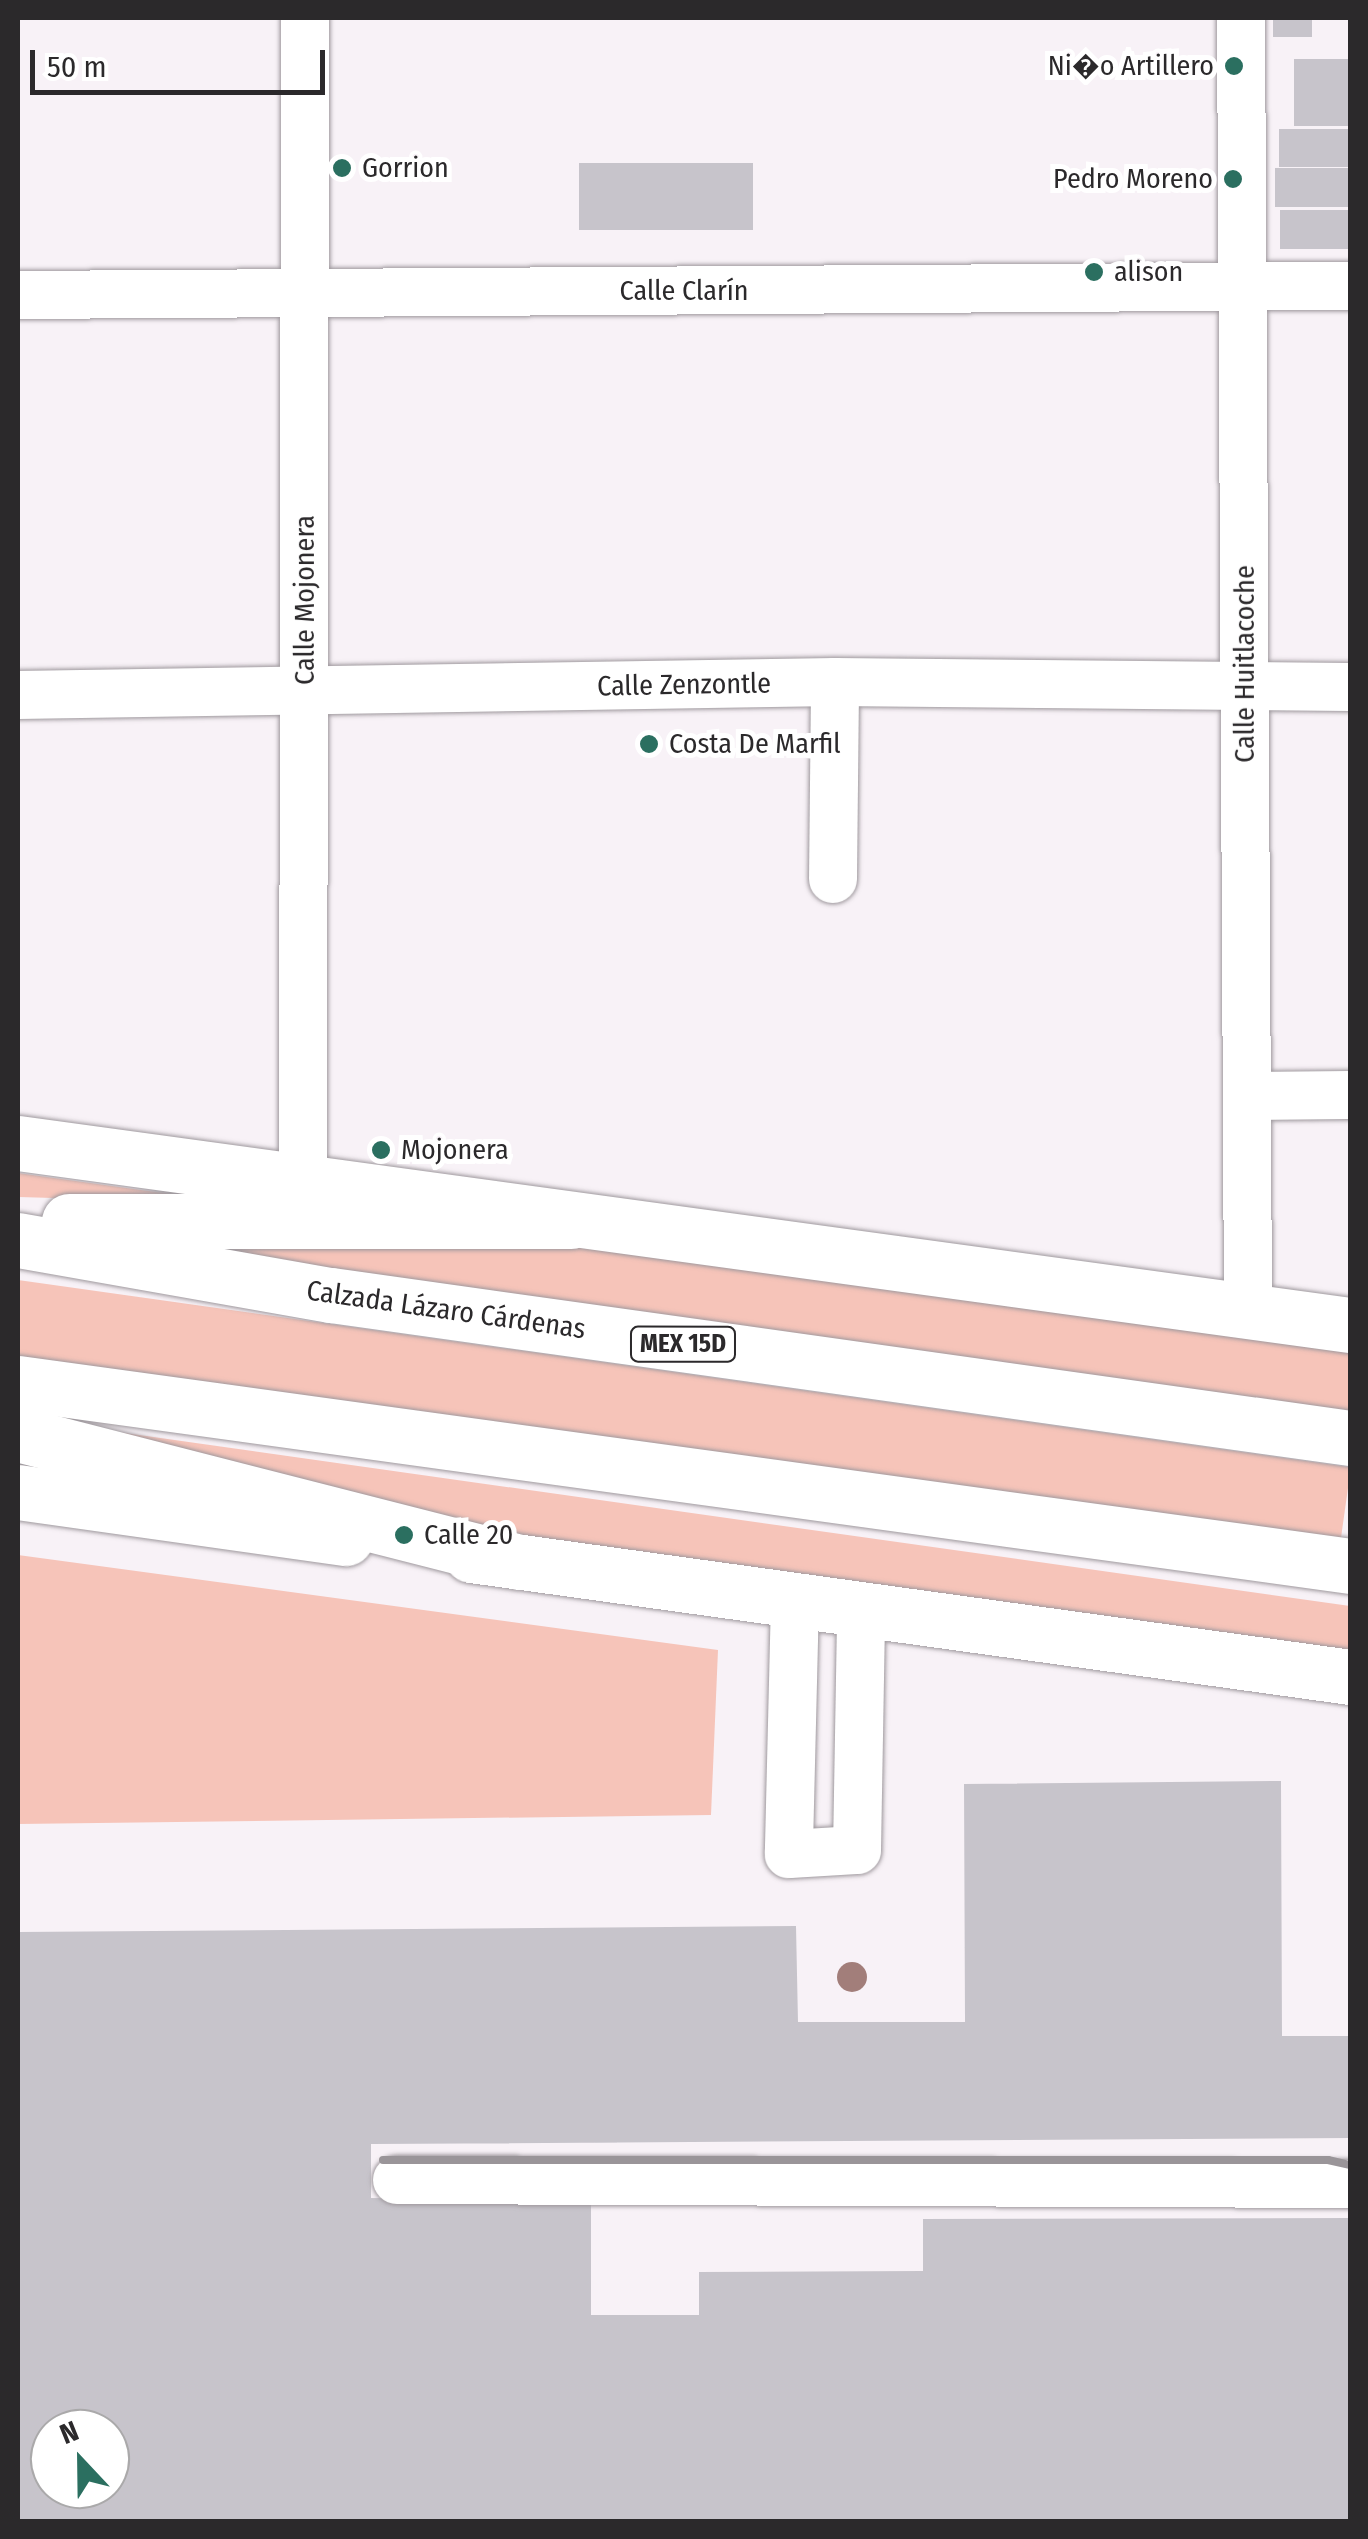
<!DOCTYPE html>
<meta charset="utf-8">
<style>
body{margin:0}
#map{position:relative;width:1368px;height:2539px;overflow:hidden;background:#f8f2f7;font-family:"Fira Sans Condensed",sans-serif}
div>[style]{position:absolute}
.green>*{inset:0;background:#f6c4b9;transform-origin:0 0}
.building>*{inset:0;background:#c7c4cb;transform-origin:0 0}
.roads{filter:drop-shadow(0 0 2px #9f999e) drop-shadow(0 0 2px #9f999e)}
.minor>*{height:48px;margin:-24px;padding:0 24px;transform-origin:24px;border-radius:24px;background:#fff}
.major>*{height:55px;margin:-27.5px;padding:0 27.5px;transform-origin:27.5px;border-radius:27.5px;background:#fff}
.highway>*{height:55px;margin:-27.5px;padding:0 27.5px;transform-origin:27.5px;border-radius:27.5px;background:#fff}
.rail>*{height:8px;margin:-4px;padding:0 4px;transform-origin:4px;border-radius:4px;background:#9a9599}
.trees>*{width:30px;height:30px;margin:-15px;border-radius:50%;background:#a27e7a}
.dots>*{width:28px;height:28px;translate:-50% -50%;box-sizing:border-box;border:5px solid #fff;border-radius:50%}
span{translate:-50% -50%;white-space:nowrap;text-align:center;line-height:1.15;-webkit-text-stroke:10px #fff;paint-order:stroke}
.shield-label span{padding:2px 8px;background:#fff;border:2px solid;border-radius:8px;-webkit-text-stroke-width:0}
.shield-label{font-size:25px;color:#2b292b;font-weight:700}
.poi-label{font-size:28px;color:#2b292b}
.right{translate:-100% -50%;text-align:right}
.left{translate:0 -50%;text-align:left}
.street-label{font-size:28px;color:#2b292b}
.frame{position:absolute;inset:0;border:20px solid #2b292b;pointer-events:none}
.north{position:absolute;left:30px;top:2409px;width:100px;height:100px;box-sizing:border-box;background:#fff;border:2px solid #aaa9aa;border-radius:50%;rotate:338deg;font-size:28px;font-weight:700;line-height:40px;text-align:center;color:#2b292b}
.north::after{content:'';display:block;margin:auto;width:35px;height:45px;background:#2b6f60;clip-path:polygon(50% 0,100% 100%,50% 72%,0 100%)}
.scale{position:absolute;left:30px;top:50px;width:295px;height:45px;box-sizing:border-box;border:5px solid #2b292b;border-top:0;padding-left:12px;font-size:30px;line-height:35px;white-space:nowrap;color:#2b292b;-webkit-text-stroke:8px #fff;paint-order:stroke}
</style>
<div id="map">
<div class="green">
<i style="clip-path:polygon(18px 1173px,235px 1203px,18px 1197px)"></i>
<i style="clip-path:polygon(133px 1241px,561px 1245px,1350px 1347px,1350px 1414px)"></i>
<i style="left:18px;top:1280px;width:1346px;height:82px;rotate:8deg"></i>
<i style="clip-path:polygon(47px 1422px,1350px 1606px,1350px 1660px,496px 1541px)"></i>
<i style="clip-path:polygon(18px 1555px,718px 1650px,711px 1815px,18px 1824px)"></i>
</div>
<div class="building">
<i style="left:1273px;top:18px;width:39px;height:19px"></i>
<i style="left:1350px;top:59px;width:67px;height:56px;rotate:90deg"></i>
<i style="left:1279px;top:129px;width:71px;height:38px"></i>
<i style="left:753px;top:163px;width:67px;height:174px;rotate:90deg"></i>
<i style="left:1350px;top:168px;width:39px;height:75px;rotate:90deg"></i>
<i style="left:1350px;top:210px;width:39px;height:70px;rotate:90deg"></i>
<i style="clip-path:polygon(evenodd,1281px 1781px,1282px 2036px,1350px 2036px,1350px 2138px,371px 2144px,371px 2198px,591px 2201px,591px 2315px,699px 2315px,699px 2272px,923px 2271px,923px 2219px,1350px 2218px,1350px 2522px,18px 2522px,18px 1932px,796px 1926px,798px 2022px,965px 2022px,964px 1784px,1281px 1781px,50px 2429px,110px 2429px,110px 2489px,50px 2489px,50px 2429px)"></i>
</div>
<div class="roads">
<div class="minor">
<i style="left:1241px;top:18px;width:1293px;rotate:89.69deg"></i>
<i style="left:18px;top:295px;width:1332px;rotate:-0.39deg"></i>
<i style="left:18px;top:695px;width:817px;rotate:-0.91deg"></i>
<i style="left:835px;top:682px;width:515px;rotate:0.56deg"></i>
<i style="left:833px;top:879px;width:197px;rotate:-89.4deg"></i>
<i style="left:1248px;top:1096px;width:102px;rotate:-0.6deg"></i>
<i style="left:303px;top:1183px;width:1165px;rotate:-89.9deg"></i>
<i style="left:795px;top:1600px;width:254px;rotate:91.4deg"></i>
<i style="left:789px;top:1854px;width:68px;rotate:-3.4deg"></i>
<i style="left:857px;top:1850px;width:241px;rotate:-89deg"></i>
<i style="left:397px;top:2180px;width:953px;rotate:0.24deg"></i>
</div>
<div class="major">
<i style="left:18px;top:1143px;width:1344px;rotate:7.78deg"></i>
<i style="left:18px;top:1492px;width:331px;rotate:8deg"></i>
<i style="left:471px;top:1555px;width:887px;rotate:7.9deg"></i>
</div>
<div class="highway">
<i style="left:69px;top:1221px;width:502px"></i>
<i style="left:18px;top:1240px;width:318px;rotate:10deg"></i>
<i style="left:331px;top:1295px;width:1029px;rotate:7.99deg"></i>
<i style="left:18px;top:1383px;width:1345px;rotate:7.82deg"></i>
<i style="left:18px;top:1434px;width:517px;rotate:14.33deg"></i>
</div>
</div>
<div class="rail">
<i style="left:383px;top:2160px;width:945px"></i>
<i style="left:1328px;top:2160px;width:23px;rotate:13deg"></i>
</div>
<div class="trees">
<i style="left:852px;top:1977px"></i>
</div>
<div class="dots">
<i style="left:1234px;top:66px;background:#2b6f60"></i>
<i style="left:342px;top:168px;background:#2b6f60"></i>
<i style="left:1233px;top:179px;background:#2b6f60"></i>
<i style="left:1094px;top:272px;background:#2b6f60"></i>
<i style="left:649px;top:744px;background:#2b6f60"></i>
<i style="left:381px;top:1150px;background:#2b6f60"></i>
<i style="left:404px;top:1535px;background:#2b6f60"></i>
</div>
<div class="shield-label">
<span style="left:683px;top:1344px">MEX 15D</span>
</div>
<div class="poi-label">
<span class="right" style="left:1214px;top:66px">Ni�o Artillero</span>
<span class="left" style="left:362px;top:168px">Gorrion</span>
<span class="right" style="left:1213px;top:179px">Pedro Moreno</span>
<span class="left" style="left:1114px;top:272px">alison</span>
<span class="left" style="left:669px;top:744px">Costa De Marfil</span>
<span class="left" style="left:401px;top:1150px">Mojonera</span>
<span class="left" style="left:424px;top:1535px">Calle 20</span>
</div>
<div class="street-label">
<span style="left:684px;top:291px">Calle Clarín</span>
<span style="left:305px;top:600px;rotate:-90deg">Calle Mojonera</span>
<span style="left:1245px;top:664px;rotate:-90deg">Calle Huitlacoche</span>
<span style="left:684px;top:685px;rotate:-1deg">Calle Zenzontle</span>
<span style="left:446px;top:1310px;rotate:8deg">Calzada Lázaro Cárdenas</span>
</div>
<div class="frame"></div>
<div class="north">N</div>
<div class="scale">50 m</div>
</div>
